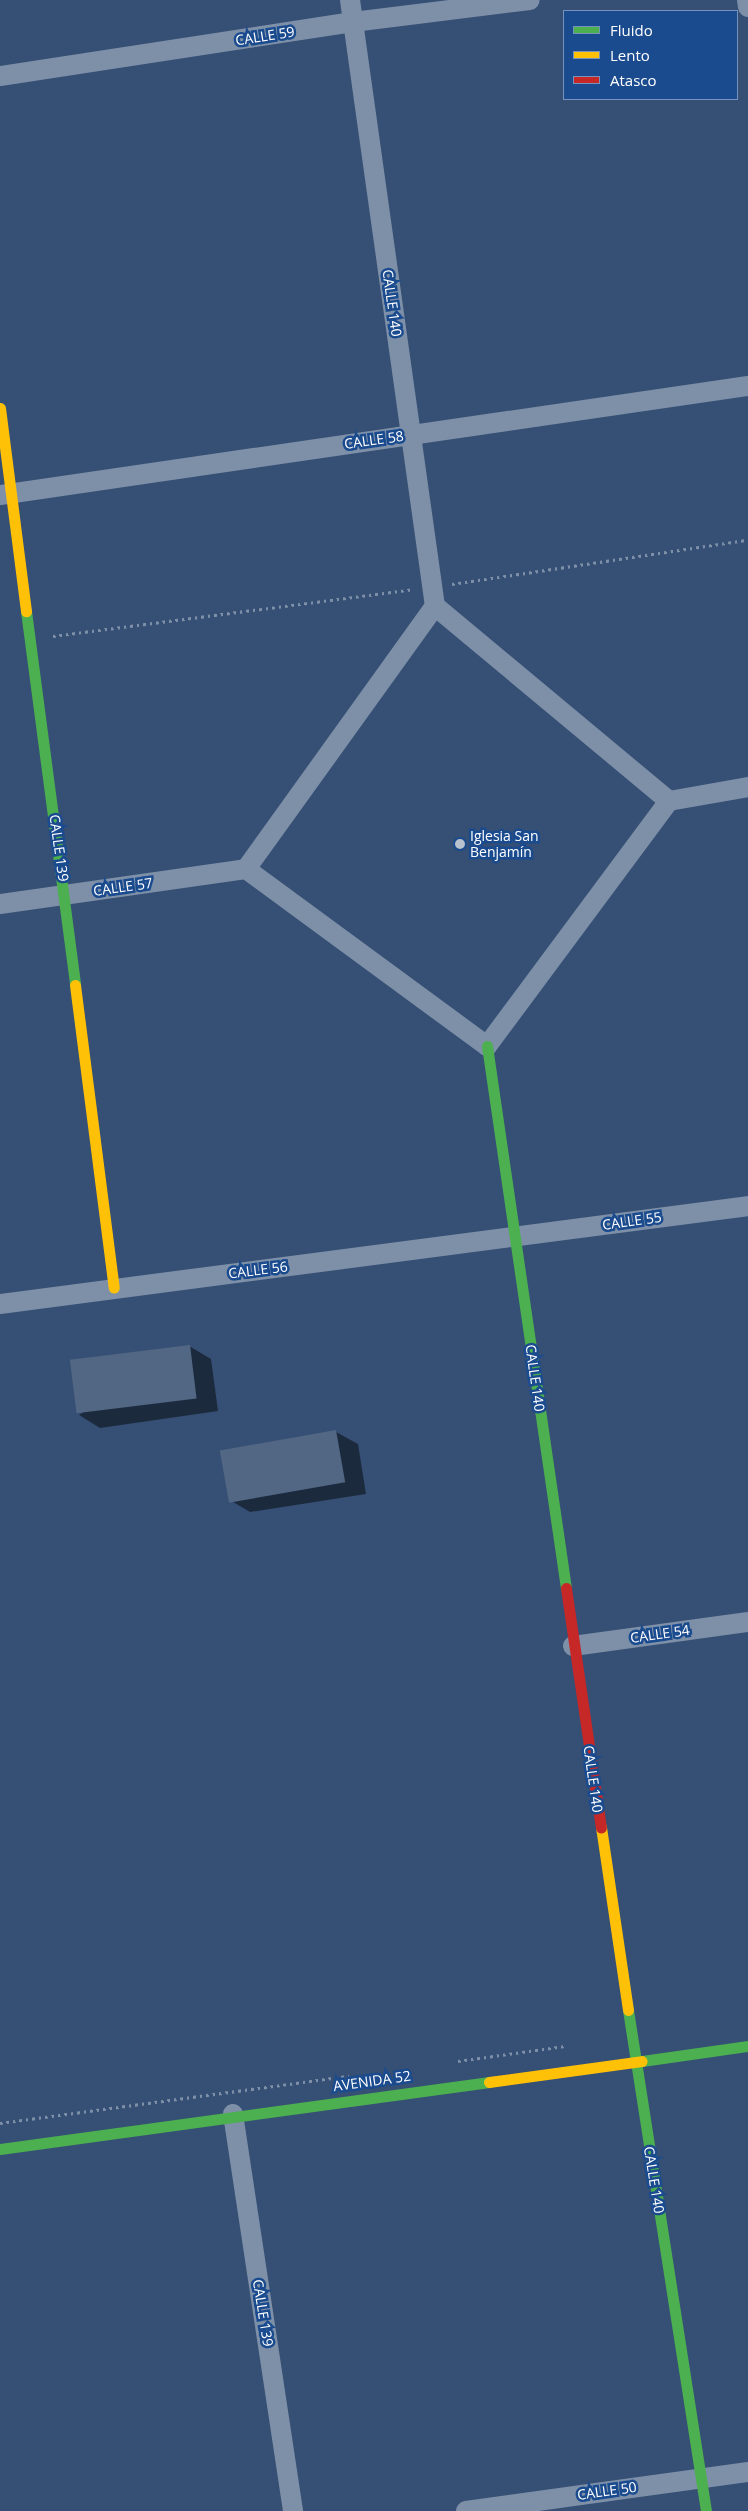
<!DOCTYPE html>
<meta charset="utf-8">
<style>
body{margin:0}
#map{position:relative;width:748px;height:2511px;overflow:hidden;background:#364f74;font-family:"Open Sans",sans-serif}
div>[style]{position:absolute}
.shadow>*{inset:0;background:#0007}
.building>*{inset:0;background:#526784;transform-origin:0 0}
.path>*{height:3px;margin-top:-1.5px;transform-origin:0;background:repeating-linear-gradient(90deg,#7d90a8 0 2.5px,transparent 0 6.5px)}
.street>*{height:20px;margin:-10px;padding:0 10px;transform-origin:10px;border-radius:10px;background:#7d90a8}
.fast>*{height:11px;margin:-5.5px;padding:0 5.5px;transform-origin:5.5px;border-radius:5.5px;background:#4caf50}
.slow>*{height:11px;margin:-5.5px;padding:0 5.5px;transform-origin:5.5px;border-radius:5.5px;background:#ffc107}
.jam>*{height:11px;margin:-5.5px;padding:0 5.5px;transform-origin:5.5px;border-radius:5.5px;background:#c62828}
.dots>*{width:14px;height:14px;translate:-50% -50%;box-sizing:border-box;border:2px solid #1b4b8f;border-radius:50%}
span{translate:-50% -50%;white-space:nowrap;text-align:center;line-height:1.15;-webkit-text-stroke:5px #1b4b8f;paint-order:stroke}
.street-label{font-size:14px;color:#fff}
.poi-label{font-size:14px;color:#fff}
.left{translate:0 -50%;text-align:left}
.legend{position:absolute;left:563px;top:10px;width:175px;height:90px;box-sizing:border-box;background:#1b4b8f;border:1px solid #7693bc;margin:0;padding:6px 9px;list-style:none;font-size:15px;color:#fff}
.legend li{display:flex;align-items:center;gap:10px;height:25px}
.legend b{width:25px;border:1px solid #7693bc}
</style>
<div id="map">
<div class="shadow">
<i style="clip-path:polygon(189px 1346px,211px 1359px,218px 1411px,100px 1428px,79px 1415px)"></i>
<i style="clip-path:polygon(336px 1432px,358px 1444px,366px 1494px,250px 1512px,228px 1499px)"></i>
</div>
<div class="building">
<i style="left:190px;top:1345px;width:54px;height:121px;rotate:83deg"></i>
<i style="left:336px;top:1430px;width:53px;height:118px;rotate:80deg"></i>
</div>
<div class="path">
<i style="left:452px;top:584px;width:299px;rotate:-8.5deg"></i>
<i style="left:53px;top:636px;width:363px;rotate:-7.4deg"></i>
<i style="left:458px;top:2061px;width:108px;rotate:-8deg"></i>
<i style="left:0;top:2123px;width:352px;rotate:-7.7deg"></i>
</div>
<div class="street">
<i style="left:350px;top:0;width:612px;rotate:82.02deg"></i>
<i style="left:747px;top:0;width:7px;rotate:82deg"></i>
<i style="left:0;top:76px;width:357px;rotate:-8.7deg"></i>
<i style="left:353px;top:22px;width:178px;rotate:-7.1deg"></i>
<i style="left:0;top:495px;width:756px;rotate:-8.29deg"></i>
<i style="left:669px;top:801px;width:80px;rotate:-10deg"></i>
<i style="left:246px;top:869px;width:299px;rotate:36.3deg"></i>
<i style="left:487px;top:1046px;width:305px;rotate:-53.4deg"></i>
<i style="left:669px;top:801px;width:305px;rotate:-140.2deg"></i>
<i style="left:246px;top:869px;width:324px;rotate:-54.3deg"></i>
<i style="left:0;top:904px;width:248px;rotate:-8.1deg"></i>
<i style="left:0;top:1304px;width:754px;rotate:-7.46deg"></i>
<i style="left:573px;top:1646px;width:177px;rotate:-7.8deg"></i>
<i style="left:233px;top:2114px;width:402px;rotate:81.4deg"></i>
<i style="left:466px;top:2511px;width:285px;rotate:-7.9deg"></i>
</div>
<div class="fast">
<i style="left:26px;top:611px;width:377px;rotate:82.5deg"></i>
<i style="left:487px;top:1046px;width:548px;rotate:81.71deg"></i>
<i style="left:628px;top:2010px;width:507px;rotate:81.15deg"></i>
<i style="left:642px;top:2061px;width:107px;rotate:-8.1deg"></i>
<i style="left:0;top:2149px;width:494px;rotate:-7.8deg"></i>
</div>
<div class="slow">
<i style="left:0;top:408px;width:205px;rotate:82.7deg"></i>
<i style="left:75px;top:985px;width:305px;rotate:82.7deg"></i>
<i style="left:601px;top:1827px;width:185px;rotate:81.6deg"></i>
<i style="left:489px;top:2082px;width:154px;rotate:-7.8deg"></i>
</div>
<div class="jam">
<i style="left:566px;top:1588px;width:242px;rotate:81.7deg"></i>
</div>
<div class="dots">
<i style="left:460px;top:844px;background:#b9c1ce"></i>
</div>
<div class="street-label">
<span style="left:265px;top:36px;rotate:-9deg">CALLE 59</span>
<span style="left:392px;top:303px;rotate:82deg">CALLE 140</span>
<span style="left:374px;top:440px;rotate:-8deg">CALLE 58</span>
<span style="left:59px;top:848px;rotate:82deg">CALLE 139</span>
<span style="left:123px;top:887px;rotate:-8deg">CALLE 57</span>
<span style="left:632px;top:1221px;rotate:-8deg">CALLE 55</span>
<span style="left:258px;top:1270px;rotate:-7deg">CALLE 56</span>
<span style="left:535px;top:1378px;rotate:82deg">CALLE 140</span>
<span style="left:660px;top:1634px;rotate:-8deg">CALLE 54</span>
<span style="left:593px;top:1779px;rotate:82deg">CALLE 140</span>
<span style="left:372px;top:2081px;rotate:-8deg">AVENIDA 52</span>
<span style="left:654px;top:2180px;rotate:81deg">CALLE 140</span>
<span style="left:263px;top:2313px;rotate:81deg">CALLE 139</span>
<span style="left:607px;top:2491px;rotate:-8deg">CALLE 50</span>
</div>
<div class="poi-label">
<span class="left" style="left:470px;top:844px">Iglesia San<br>Benjamín</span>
</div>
<ul class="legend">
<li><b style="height:6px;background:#4caf50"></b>Fluido</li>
<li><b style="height:6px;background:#ffc107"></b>Lento</li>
<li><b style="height:6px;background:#c62828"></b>Atasco</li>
</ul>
</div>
